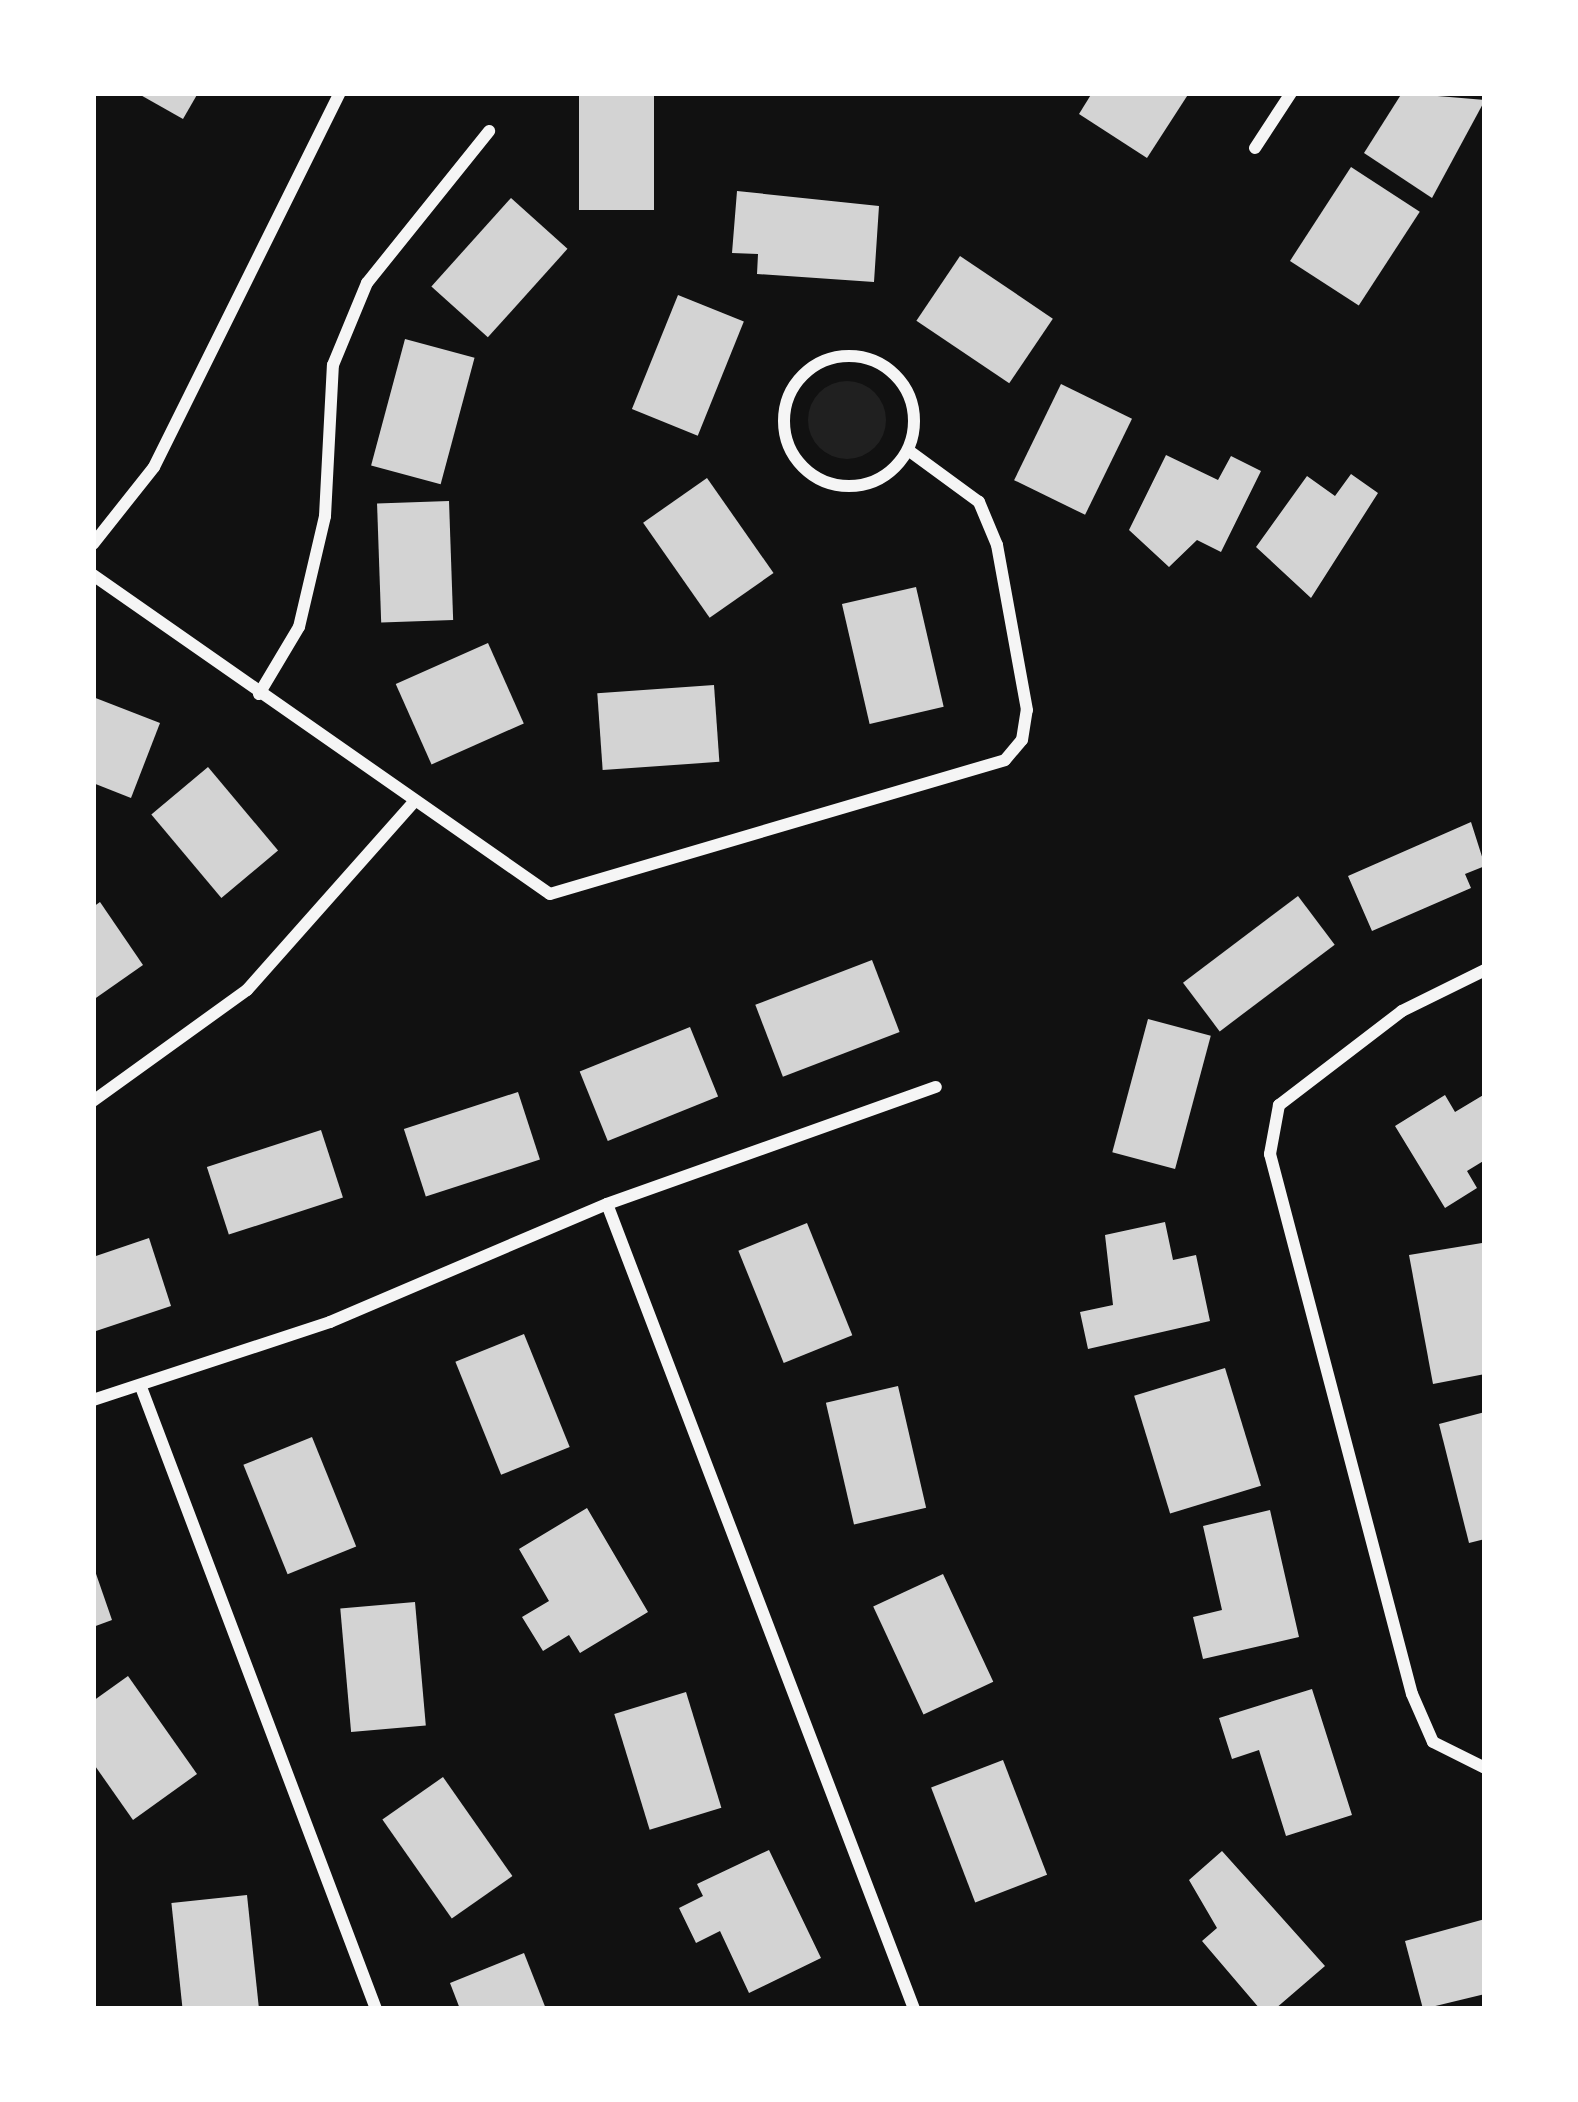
<!DOCTYPE html>
<style>
body{margin:0}
#map{position:relative;width:1578px;height:2102px;overflow:hidden;background:#111;font-family:"PT Serif",serif}
div>[style]{position:absolute}
.green>*{inset:0;background:#202020}
.round{border-radius:50%}
.building>*{inset:0;background:#d3d3d3;transform-origin:0 0}
.minor>*{height:12px;margin:-6px;padding:0 6px;transform-origin:6px;border-radius:6px;background:#f5f5f5}
.minor>.ring{margin:-6px;padding:0;box-sizing:content-box;background:none;border:12px solid #f5f5f5;border-radius:50%}
span{translate:-50% -50%;white-space:nowrap;text-align:center;line-height:1.15;-webkit-text-stroke:12px #fff;paint-order:stroke}
.frame{position:absolute;inset:0;border:96px solid #fff;pointer-events:none}
</style>
<div id="map">
<div class="green">
<i class="round" style="left:808px;top:381px;width:78px;height:78px"></i>
</div>
<div class="building">
<i style="clip-path:polygon(137px 93px,198px 93px,183px 119px)"></i>
<i style="left:579px;top:93px;width:75px;height:117px"></i>
<i style="clip-path:polygon(1092px 93px,1189px 93px,1147px 158px,1079px 114px)"></i>
<i style="clip-path:polygon(1402px 93px,1485px 100px,1432px 198px,1364px 153px)"></i>
<i style="left:1351px;top:167px;width:82px;height:112px;rotate:33deg"></i>
<i style="clip-path:polygon(737px 191px,879px 206px,874px 282px,757px 274px,758px 254px,732px 253px)"></i>
<i style="left:511px;top:198px;width:76px;height:119px;rotate:42deg"></i>
<i style="left:960px;top:256px;width:112px;height:78px;rotate:34deg"></i>
<i style="left:678px;top:295px;width:71px;height:123px;rotate:22deg"></i>
<i style="left:405px;top:339px;width:72px;height:131px;rotate:15deg"></i>
<i style="left:1061px;top:384px;width:79px;height:107px;rotate:26deg"></i>
<i style="clip-path:polygon(1166px 455px,1218px 480px,1231px 456px,1261px 471px,1221px 552px,1197px 540px,1169px 567px,1129px 530px)"></i>
<i style="clip-path:polygon(1351px 474px,1378px 493px,1311px 598px,1256px 547px,1307px 476px,1335px 496px)"></i>
<i style="left:707px;top:478px;width:116px;height:78px;rotate:55deg"></i>
<i style="left:449px;top:501px;width:119px;height:72px;rotate:88deg"></i>
<i style="left:916px;top:587px;width:123px;height:76px;rotate:77deg"></i>
<i style="left:488px;top:643px;width:88px;height:101px;rotate:66deg"></i>
<i style="left:714px;top:685px;width:77px;height:117px;rotate:86deg"></i>
<i style="clip-path:polygon(93px 697px,160px 723px,131px 798px,93px 783px)"></i>
<i style="left:208px;top:767px;width:109px;height:74px;rotate:50deg"></i>
<i style="clip-path:polygon(1471px 822px,1485px 866px,1465px 874px,1471px 888px,1372px 931px,1348px 876px)"></i>
<i style="left:1298px;top:896px;width:61px;height:144px;rotate:53deg"></i>
<i style="clip-path:polygon(100px 902px,143px 965px,93px 1000px,93px 907px)"></i>
<i style="left:872px;top:960px;width:77px;height:125px;rotate:69deg"></i>
<i style="left:1148px;top:1019px;width:65px;height:138px;rotate:15deg"></i>
<i style="left:690px;top:1027px;width:75px;height:119px;rotate:68deg"></i>
<i style="left:518px;top:1092px;width:71px;height:120px;rotate:72deg"></i>
<i style="clip-path:polygon(1485px 1094px,1485px 1160px,1467px 1171px,1477px 1188px,1445px 1208px,1395px 1126px,1445px 1095px,1455px 1112px)"></i>
<i style="left:321px;top:1130px;width:71px;height:120px;rotate:72deg"></i>
<i style="clip-path:polygon(1165px 1222px,1173px 1260px,1196px 1255px,1210px 1321px,1088px 1349px,1080px 1312px,1113px 1305px,1105px 1235px)"></i>
<i style="left:807px;top:1223px;width:121px;height:74px;rotate:68deg"></i>
<i style="clip-path:polygon(149px 1238px,171px 1306px,93px 1332px,93px 1257px)"></i>
<i style="clip-path:polygon(1482px 1243px,1485px 1374px,1433px 1384px,1409px 1255px)"></i>
<i style="left:524px;top:1334px;width:122px;height:74px;rotate:68deg"></i>
<i style="left:1225px;top:1368px;width:123px;height:95px;rotate:73deg"></i>
<i style="left:898px;top:1386px;width:125px;height:74px;rotate:77deg"></i>
<i style="clip-path:polygon(1485px 1412px,1485px 1539px,1469px 1543px,1439px 1424px)"></i>
<i style="left:312px;top:1437px;width:118px;height:74px;rotate:68deg"></i>
<i style="clip-path:polygon(587px 1508px,648px 1612px,580px 1653px,569px 1635px,543px 1651px,522px 1617px,549px 1601px,519px 1549px)"></i>
<i style="clip-path:polygon(1270px 1510px,1299px 1637px,1203px 1659px,1193px 1617px,1222px 1610px,1203px 1526px)"></i>
<i style="clip-path:polygon(94px 1568px,112px 1620px,93px 1627px,93px 1569px)"></i>
<i style="left:943px;top:1574px;width:119px;height:77px;rotate:65deg"></i>
<i style="left:415px;top:1602px;width:124px;height:75px;rotate:85deg"></i>
<i style="clip-path:polygon(128px 1676px,197px 1774px,133px 1820px,93px 1763px,93px 1701px)"></i>
<i style="clip-path:polygon(1312px 1689px,1352px 1815px,1286px 1836px,1259px 1750px,1232px 1759px,1219px 1718px)"></i>
<i style="left:686px;top:1692px;width:121px;height:75px;rotate:73deg"></i>
<i style="left:1003px;top:1760px;width:123px;height:77px;rotate:69deg"></i>
<i style="left:443px;top:1777px;width:121px;height:74px;rotate:55deg"></i>
<i style="clip-path:polygon(769px 1850px,821px 1958px,749px 1993px,720px 1931px,696px 1943px,679px 1908px,703px 1896px,697px 1884px)"></i>
<i style="clip-path:polygon(1222px 1851px,1325px 1966px,1275px 2009px,1260px 2009px,1202px 1941px,1217px 1928px,1189px 1880px)"></i>
<i style="left:247px;top:1895px;width:115px;height:76px;rotate:84deg"></i>
<i style="clip-path:polygon(1485px 1919px,1485px 1994px,1423px 2009px,1405px 1941px)"></i>
<i style="clip-path:polygon(524px 1953px,546px 2009px,460px 2009px,450px 1983px)"></i>
</div>
<div class="minor">
<i style="left:1255px;top:148px;width:66px;rotate:-56.8deg"></i>
<i class="ring" style="left:784px;top:356px;width:118px;height:118px"></i>
<i style="left:93px;top:544px;width:98px;rotate:-51.6deg"></i>
<i style="left:154px;top:467px;width:418px;rotate:-63.6deg"></i>
<i style="left:93px;top:575px;width:557px;rotate:34.92deg"></i>
<i style="left:550px;top:894px;width:474px;rotate:-16.4deg"></i>
<i style="left:1005px;top:760px;width:26px;rotate:-50deg"></i>
<i style="left:1022px;top:740px;width:30px;rotate:-81deg"></i>
<i style="left:1027px;top:710px;width:168px;rotate:-100.3deg"></i>
<i style="left:997px;top:545px;width:47px;rotate:-112.7deg"></i>
<i style="left:979px;top:502px;width:88px;rotate:-143.8deg"></i>
<i style="left:259px;top:694px;width:78px;rotate:-59.2deg"></i>
<i style="left:299px;top:627px;width:114px;rotate:-76.8deg"></i>
<i style="left:325px;top:516px;width:151px;rotate:-87deg"></i>
<i style="left:333px;top:365px;width:89px;rotate:-67.5deg"></i>
<i style="left:367px;top:283px;width:195px;rotate:-51.2deg"></i>
<i style="left:1485px;top:970px;width:93px;rotate:153.7deg"></i>
<i style="left:1402px;top:1011px;width:155px;rotate:142.6deg"></i>
<i style="left:1279px;top:1105px;width:50px;rotate:100.4deg"></i>
<i style="left:1270px;top:1154px;width:558px;rotate:75.27deg"></i>
<i style="left:1412px;top:1694px;width:52px;rotate:66.4deg"></i>
<i style="left:1433px;top:1742px;width:58px;rotate:26.6deg"></i>
<i style="left:93px;top:1101px;width:190px;rotate:-35.8deg"></i>
<i style="left:247px;top:990px;width:250px;rotate:-48.4deg"></i>
<i style="left:607px;top:1204px;width:862px;rotate:69.12deg"></i>
<i style="left:141px;top:1387px;width:665px;rotate:69.3deg"></i>
<i style="left:93px;top:1400px;width:250px;rotate:-18.2deg"></i>
<i style="left:330px;top:1322px;width:301px;rotate:-23.1deg"></i>
<i style="left:607px;top:1204px;width:349px;rotate:-19.6deg"></i>
</div>
<div class="frame"></div>
</div>
